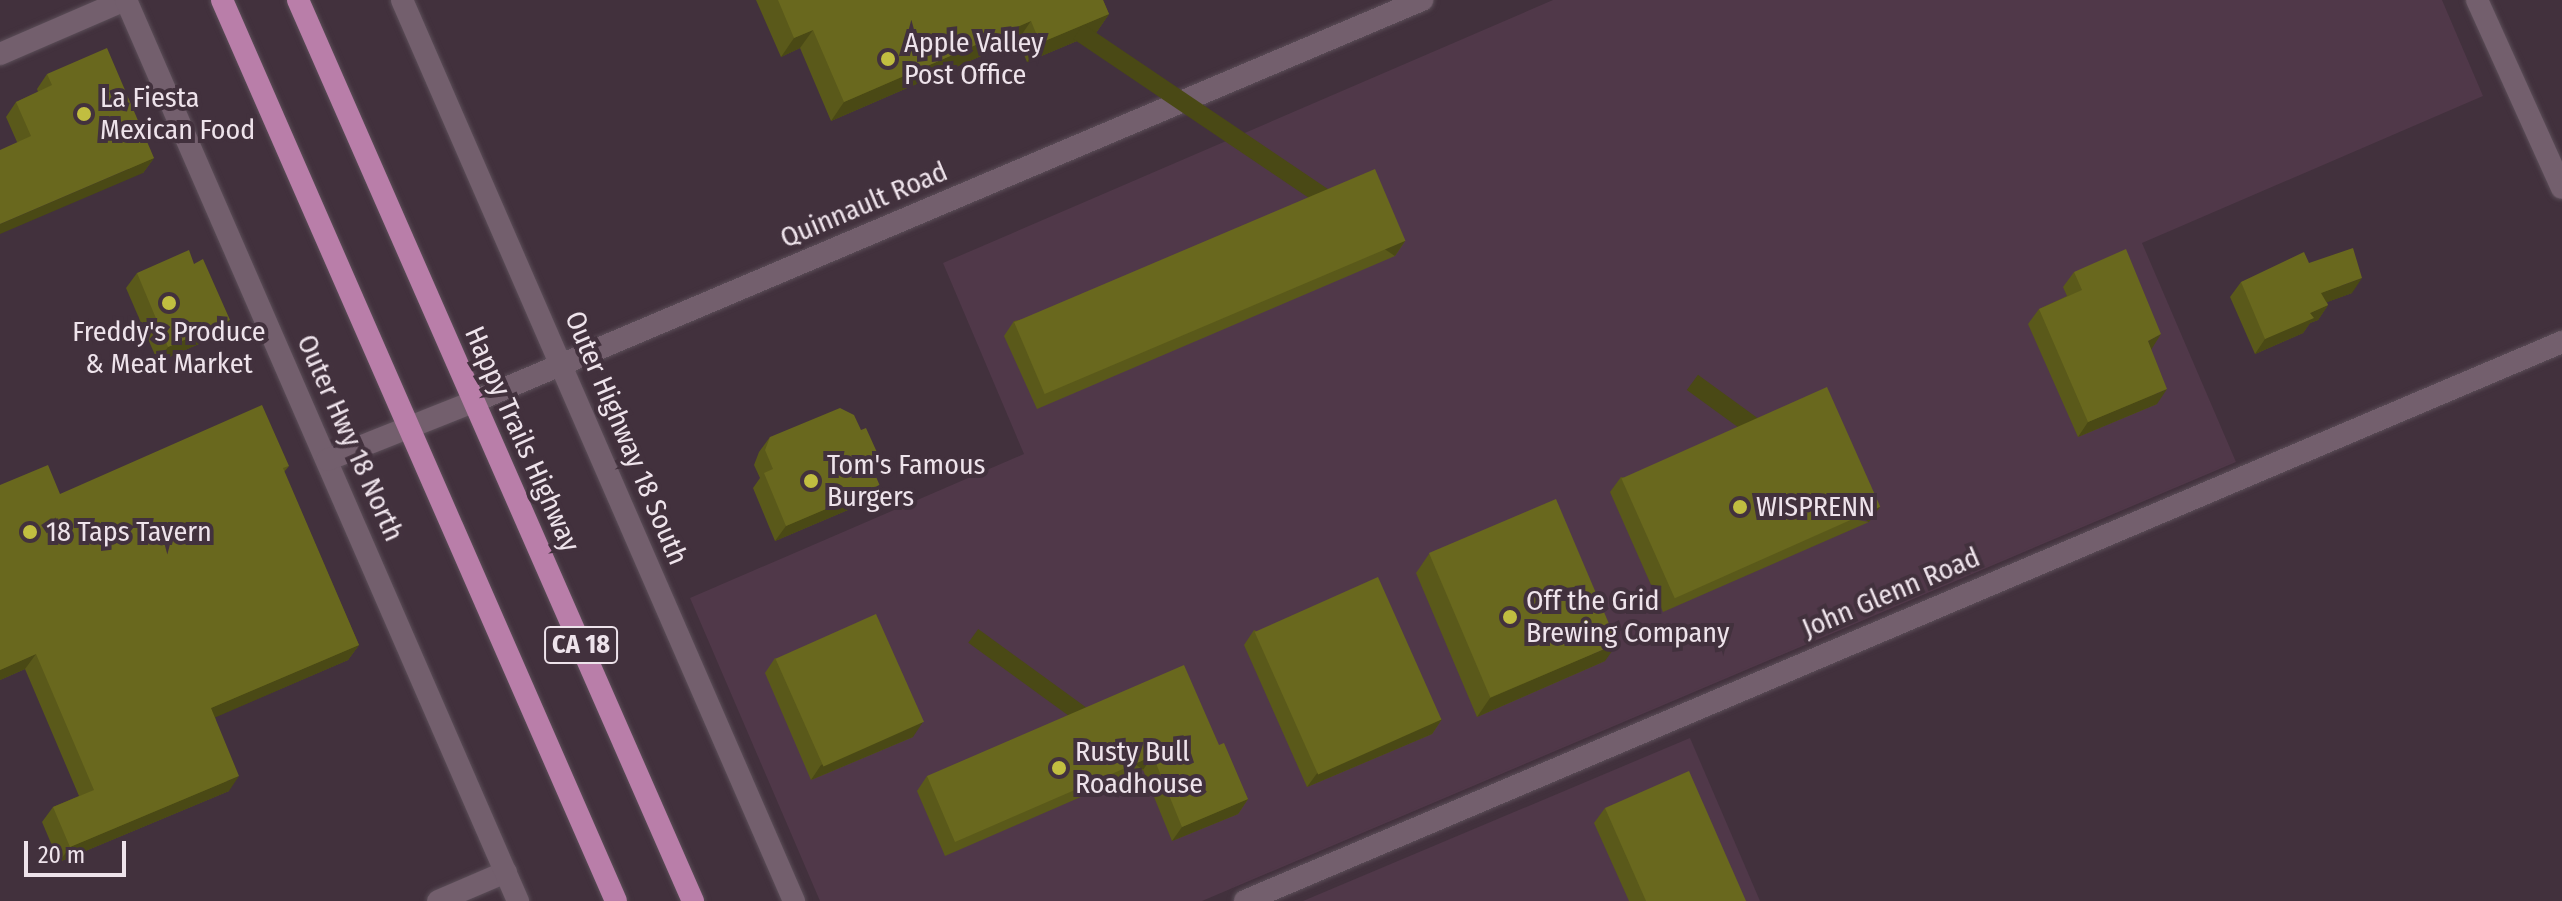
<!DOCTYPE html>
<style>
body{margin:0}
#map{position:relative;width:2562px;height:901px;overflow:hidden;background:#42313d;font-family:"Fira Sans Condensed",sans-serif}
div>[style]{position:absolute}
.built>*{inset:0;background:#503849}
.roads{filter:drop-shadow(0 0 2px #5b4e58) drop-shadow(0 0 2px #5b4e58)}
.minor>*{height:22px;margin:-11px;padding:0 11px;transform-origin:11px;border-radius:11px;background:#735f6d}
.tertiary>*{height:22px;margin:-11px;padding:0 11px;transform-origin:11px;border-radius:11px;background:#735f6d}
.primary>*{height:22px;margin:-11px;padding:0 11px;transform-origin:11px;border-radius:11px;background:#b97ea9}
.wall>*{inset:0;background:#5a591a}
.shaded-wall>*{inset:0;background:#4a4915;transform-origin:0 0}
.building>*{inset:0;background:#69681e;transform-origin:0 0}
.dots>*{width:22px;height:22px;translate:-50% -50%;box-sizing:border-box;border:4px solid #42313d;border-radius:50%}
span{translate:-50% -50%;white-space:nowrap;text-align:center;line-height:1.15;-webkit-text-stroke:8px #42313d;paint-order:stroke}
.shield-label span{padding:2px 6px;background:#42313d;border:2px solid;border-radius:6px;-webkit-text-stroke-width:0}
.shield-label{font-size:26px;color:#eee3eb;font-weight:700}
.poi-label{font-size:28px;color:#eee3eb}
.left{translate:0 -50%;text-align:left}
.street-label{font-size:28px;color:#eee3eb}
.scale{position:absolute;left:24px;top:841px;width:102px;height:36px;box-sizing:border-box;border:4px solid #eee3eb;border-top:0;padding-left:10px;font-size:24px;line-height:28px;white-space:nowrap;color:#eee3eb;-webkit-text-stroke:6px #42313d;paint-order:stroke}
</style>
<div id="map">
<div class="built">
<i style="clip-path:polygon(1553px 0,2442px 0,2483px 96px,2142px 243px,2236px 462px,1202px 901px,820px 901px,690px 598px,1024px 454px,943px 263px)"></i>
<i style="clip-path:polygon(1690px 738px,1760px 901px,1303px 901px)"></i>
</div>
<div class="roads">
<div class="minor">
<i style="left:0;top:54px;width:136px;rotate:-23.4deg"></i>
<i style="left:438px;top:901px;width:74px;rotate:-23.1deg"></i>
<i style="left:1245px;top:901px;width:1431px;rotate:-23deg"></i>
</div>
<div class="tertiary">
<i style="left:126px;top:0;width:983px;rotate:66.49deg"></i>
<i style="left:402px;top:0;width:983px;rotate:66.49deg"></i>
<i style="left:2477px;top:0;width:206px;rotate:65.7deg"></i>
<i style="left:327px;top:460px;width:157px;rotate:-21.7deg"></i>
<i style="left:473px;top:402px;width:1031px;rotate:-22.96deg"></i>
</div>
<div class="primary">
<i style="left:222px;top:0;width:983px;rotate:66.38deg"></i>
<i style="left:298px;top:0;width:984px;rotate:66.33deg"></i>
</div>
</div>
<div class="wall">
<i style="clip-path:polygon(756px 0,1103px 0,1109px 14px,1096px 33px,1027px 62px,1018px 40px,831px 121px,800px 48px,781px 57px)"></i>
<i style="clip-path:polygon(47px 74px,154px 158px,143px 173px,17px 142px,6px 117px,16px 102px,38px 92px,37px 89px)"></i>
<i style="clip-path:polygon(1405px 241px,1395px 256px,1037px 409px,1004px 336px,1014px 321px)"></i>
<i style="clip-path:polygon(2309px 263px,2352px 293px,2327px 302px,2328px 305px,2318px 320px,2310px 323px,2303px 333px,2255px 354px,2230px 297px,2241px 282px)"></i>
<i style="clip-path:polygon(2074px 272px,2151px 349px,2157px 404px,2078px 437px,2028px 324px,2039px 309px,2067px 296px,2063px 287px)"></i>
<i style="clip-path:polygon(137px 273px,219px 335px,158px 362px,126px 288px)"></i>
<i style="clip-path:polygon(770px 437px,872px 470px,869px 501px,775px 541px,753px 488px,760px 478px,754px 465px,759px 452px)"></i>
<i style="clip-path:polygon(289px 466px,284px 472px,359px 645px,348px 660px,215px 717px,229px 791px,59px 862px,42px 822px,53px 807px,79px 796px,25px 669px,0 680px,0 485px,60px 494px)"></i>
<i style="clip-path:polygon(1621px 477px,1869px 522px,1663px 612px,1610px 492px)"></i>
<i style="clip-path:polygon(1429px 554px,1605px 661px,1477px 717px,1416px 573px)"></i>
<i style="clip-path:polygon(1254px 630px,1442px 719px,1432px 734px,1307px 787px,1244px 645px)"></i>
<i style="clip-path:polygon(775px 658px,913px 737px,811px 780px,765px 673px)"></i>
<i style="clip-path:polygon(1219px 745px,1248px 799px,1238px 814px,1172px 841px,1143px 770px,945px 856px,917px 791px,927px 776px)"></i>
<i style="clip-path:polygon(1605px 808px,1746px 901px,1629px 901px,1594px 823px)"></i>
</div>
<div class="shaded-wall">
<i style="clip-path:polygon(1109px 14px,1096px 33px,1027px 62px,1040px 43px)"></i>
<i style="clip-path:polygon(1031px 21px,1018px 40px,831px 121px,844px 102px)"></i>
<i style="clip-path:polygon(813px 30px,800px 48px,781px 57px,794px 38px)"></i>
<i style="clip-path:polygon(154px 158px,143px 173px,0 234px,0 224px)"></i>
<i style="left:1405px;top:241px;width:18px;height:388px;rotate:124deg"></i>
<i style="clip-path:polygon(2362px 278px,2352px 293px,2311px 308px,2321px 293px)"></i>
<i style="clip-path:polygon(2328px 305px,2318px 320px,2310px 323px,2303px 333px,2255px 354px,2265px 339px,2310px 313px)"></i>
<i style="clip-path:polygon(230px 320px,219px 335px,158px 362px,168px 347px)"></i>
<i style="clip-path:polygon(2161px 334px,2151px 350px,2148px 341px)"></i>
<i style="clip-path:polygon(2167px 389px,2157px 404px,2078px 437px,2088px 422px)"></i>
<i style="clip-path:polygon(880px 459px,869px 474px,870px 463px)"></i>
<i style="clip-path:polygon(880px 486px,869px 501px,775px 541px,786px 526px)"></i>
<i style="left:1880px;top:507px;width:19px;height:225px;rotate:126deg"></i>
<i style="clip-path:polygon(1618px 643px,1605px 661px,1477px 717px,1490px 698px)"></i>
<i style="clip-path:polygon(359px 645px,348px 660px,200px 724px,211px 708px)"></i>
<i style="clip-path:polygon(36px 654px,25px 669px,0 680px,0 670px)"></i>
<i style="clip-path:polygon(1442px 719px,1432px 734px,1307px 787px,1318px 772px)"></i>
<i style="clip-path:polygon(923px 722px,913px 737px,811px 780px,821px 765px)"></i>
<i style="left:1153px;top:756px;width:17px;height:216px;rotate:126deg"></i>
<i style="clip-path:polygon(239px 776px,229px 791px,59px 862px,70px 847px)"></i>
<i style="clip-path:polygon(1248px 799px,1238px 814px,1172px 841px,1182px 827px)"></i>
</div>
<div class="building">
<i style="clip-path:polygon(778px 0,1103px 0,1109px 14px,1040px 43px,1031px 21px,844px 102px,813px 30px,794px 38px)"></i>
<i style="clip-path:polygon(107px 48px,154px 158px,0 224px,0 150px,31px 136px,16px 102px,52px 85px,47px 74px)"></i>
<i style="left:1375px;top:169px;width:78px;height:392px;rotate:67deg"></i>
<i style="clip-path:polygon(2353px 248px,2362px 278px,2321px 293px,2328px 305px,2310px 313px,2314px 318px,2265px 339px,2241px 282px,2304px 252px,2309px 263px)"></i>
<i style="clip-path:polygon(2126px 249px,2161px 334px,2148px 341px,2167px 389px,2088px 422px,2039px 309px,2082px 290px,2074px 272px)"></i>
<i style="clip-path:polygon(189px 250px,194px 264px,203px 259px,230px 320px,168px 347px,137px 273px)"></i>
<i style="left:1827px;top:387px;width:131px;height:225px;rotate:66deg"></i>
<i style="clip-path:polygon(262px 405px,289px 466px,283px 468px,359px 645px,211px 708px,239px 776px,70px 847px,53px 807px,94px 790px,36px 654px,0 670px,0 485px,48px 465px,60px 494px)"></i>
<i style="clip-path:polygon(840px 408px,854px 415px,861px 430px,866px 428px,880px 459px,870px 463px,880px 486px,786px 526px,764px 473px,773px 469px,765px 450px,770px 437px)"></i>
<i style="left:1556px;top:499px;width:157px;height:138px;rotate:67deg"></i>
<i style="left:1378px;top:577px;width:156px;height:135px;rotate:66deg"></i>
<i style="left:876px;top:614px;width:118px;height:110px;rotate:66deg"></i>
<i style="clip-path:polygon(1184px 665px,1219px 745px,1224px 743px,1248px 799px,1182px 827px,1153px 756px,955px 842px,927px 776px)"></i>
<i style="clip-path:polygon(1689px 771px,1746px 901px,1646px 901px,1605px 808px)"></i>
</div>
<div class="dots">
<i style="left:888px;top:59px;background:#c1be40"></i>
<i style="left:84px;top:114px;background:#c1be40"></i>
<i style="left:169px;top:303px;background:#c1be40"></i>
<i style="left:811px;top:481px;background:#c1be40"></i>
<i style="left:1740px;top:507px;background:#c1be40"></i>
<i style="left:30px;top:532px;background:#c1be40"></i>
<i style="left:1510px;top:617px;background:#c1be40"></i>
<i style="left:1059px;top:768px;background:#c1be40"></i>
</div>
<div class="shield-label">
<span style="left:581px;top:645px">CA 18</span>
</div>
<div class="poi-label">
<span class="left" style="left:904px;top:59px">Apple Valley<br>Post Office</span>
<span class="left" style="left:100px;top:114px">La Fiesta<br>Mexican Food</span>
<span style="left:169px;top:348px">Freddy's Produce<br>&amp; Meat Market</span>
<span class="left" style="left:827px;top:481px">Tom's Famous<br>Burgers</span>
<span class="left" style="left:1756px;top:507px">WISPRENN</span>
<span class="left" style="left:46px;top:532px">18 Taps Tavern</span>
<span class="left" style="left:1526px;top:617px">Off the Grid<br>Brewing Company</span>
<span class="left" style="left:1075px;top:768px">Rusty Bull<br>Roadhouse</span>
</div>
<div class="street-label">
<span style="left:864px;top:205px;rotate:-23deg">Quinnault Road</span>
<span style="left:350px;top:438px;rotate:66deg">Outer Hwy 18 North</span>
<span style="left:626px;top:438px;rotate:67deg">Outer Highway 18 South</span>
<span style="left:522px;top:439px;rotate:66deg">Happy Trails Highway</span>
<span style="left:1891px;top:593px;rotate:-23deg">John Glenn Road</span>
</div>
<div class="scale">20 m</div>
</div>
